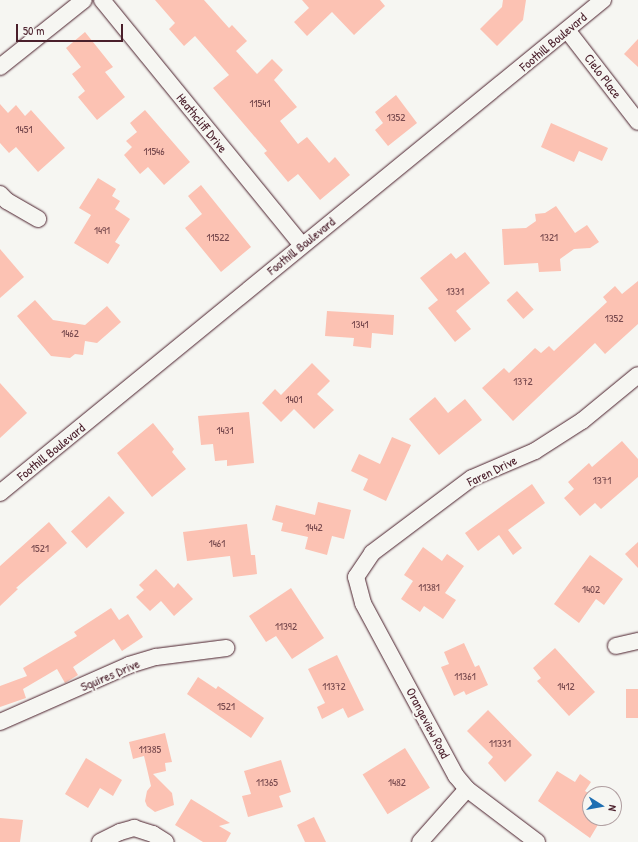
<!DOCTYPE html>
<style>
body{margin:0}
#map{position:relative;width:638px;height:842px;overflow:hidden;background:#f6f6f2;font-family:"Patrick Hand",sans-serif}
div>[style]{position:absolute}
.building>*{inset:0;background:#fcc2b3;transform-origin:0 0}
.roads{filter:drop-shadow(0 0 1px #4a1f2b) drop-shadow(0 0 1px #4a1f2b)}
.minor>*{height:16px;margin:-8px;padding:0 8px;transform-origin:8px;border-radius:8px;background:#f6f6f2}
span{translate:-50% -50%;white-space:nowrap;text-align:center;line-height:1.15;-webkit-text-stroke:4px #f6f6f2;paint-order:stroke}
.number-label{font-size:11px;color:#76484d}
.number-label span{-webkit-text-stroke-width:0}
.street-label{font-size:13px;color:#4a1f2b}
.north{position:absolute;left:582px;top:786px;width:40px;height:40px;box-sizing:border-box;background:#f6f6f2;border:1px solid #b1a0a2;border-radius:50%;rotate:101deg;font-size:11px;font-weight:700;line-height:16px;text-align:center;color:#4a1f2b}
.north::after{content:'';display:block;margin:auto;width:14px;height:18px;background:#1f6fb2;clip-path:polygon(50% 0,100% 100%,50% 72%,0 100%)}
.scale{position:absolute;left:16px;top:24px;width:107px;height:18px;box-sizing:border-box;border:2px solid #4a1f2b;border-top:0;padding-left:5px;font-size:12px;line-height:14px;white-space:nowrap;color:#4a1f2b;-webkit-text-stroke:3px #f6f6f2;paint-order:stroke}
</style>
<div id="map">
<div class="building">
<i style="clip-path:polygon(155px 0,204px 0,229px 28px,232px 25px,247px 41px,236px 51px,257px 74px,272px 59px,283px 70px,274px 80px,297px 107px,280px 121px,298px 144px,307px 137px,329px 163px,335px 157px,350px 175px,320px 200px,298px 174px,288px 182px,264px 153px,267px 151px,213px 88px,229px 75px,195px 36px,184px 46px,169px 29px,175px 23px)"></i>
<i style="clip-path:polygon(302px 0,380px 0,385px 6px,354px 35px,332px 12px,307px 36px,294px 22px,309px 8px)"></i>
<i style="clip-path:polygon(503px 0,526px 0,523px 20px,497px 46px,480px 29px,502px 7px)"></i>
<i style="clip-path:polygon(85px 32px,113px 67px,105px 72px,125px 97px,97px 120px,78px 97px,85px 91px,72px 74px,81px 67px,66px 48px)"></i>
<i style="clip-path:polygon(638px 39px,638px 67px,624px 54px)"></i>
<i style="clip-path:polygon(396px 95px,417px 123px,388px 146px,375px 130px,383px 123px,375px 112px)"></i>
<i style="clip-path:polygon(0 104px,8px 113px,16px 105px,25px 116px,31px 110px,65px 148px,38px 172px,16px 147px,9px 153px,0 143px)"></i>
<i style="clip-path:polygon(145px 110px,190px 162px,164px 185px,148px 167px,140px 174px,124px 155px,132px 147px,126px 141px,137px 132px,130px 123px)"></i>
<i style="clip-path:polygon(551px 123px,608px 148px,602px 161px,579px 151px,574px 162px,541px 147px)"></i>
<i style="clip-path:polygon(98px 178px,116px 189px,112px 196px,120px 201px,115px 209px,130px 219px,115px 242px,120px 245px,108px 264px,74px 243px,91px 215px,79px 208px)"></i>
<i style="clip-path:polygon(201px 185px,251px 247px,221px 272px,185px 228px,202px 214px,188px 196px)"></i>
<i style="clip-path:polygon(556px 206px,575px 233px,587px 225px,599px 242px,590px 248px,574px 249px,560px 259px,561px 271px,539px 272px,538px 263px,504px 265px,502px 229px,526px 228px,536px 221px,535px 214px,545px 213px)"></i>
<i style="clip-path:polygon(0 249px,24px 277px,0 298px)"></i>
<i style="clip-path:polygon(465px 252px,490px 283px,456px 311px,471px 329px,455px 342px,428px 308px,438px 300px,420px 278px,451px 253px,456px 259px)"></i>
<i style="clip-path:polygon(638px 281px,638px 324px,605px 354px,595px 343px,513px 421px,482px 388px,504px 368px,509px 373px,535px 348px,541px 353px,549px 346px,554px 351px,607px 302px,603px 297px,615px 286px,622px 294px)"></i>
<i style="left:517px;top:291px;width:25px;height:14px;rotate:48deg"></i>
<i style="clip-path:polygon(35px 300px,53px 320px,85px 325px,107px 306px,121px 322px,97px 343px,85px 341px,83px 355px,75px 354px,70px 358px,51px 356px,17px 316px)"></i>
<i style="clip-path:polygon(327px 311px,394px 315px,393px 335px,372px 333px,371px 348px,353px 346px,354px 338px,325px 336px)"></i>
<i style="clip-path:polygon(312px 363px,330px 381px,317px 394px,334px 410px,314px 429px,294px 409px,281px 422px,262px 403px,275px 389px,281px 395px)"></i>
<i style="clip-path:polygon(0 383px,27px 413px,0 438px)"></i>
<i style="clip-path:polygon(435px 397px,448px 413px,465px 399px,482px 420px,439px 455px,409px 419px)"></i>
<i style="clip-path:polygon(249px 412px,254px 463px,227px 466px,227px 460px,215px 461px,213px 444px,201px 445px,198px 416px)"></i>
<i style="clip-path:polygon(153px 423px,174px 449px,172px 452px,186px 469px,152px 497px,117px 453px)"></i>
<i style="clip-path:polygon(392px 437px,411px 445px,386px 501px,363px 490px,368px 479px,351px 471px,359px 454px,380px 464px)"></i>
<i style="clip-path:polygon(622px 441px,638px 459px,638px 477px,601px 509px,595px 503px,580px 516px,564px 498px,574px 489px,568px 482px,589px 463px,592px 467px)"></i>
<i style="clip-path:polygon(532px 484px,545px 503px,508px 530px,522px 548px,513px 555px,499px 535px,478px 551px,465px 533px)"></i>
<i style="left:109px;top:496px;width:23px;height:52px;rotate:47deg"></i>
<i style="clip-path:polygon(318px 502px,351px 510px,344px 539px,332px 536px,327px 555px,305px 549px,308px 537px,281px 531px,283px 523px,272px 520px,276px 505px,315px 515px)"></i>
<i style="clip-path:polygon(49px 522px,67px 543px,16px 588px,18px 589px,0 606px,0 566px)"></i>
<i style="clip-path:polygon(247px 524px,251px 555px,255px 555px,257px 574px,233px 577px,230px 556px,187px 561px,183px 532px)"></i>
<i style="clip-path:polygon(638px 542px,638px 568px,625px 554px)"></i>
<i style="clip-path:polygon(423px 547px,442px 561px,447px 554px,464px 566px,445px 593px,456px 600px,443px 619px,424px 606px,420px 612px,401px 599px,413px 581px,404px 575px)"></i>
<i style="clip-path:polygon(590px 555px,623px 579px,604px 605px,596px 599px,579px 623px,554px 604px)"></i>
<i style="clip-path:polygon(156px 569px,174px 588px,178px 583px,193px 599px,174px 616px,161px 601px,150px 611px,136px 597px,144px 590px,139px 585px)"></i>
<i style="clip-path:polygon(291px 588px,324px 638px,292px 659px,276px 636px,266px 642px,249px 616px)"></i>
<i style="clip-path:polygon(111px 608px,119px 620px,128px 614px,143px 637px,122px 651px,114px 639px,73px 667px,78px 675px,65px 683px,57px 669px,23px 689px,26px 698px,0 707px,0 686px,27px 676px,23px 668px,77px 636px,74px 632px)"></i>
<i style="clip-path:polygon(464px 643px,475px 667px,479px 665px,488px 685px,466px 695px,464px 691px,454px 696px,441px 667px,449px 664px,444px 652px)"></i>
<i style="clip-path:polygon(555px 648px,595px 692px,569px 716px,537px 681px,541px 678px,533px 668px)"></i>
<i style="clip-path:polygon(337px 655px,364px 710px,348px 718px,343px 708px,322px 719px,317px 707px,325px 703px,308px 669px)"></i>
<i style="clip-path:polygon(198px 677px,216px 689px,218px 686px,264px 718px,251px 738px,187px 694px)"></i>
<i style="left:626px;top:689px;width:12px;height:29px"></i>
<i style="clip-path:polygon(488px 710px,532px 755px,505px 782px,488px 763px,493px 757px,467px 731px)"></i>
<i style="clip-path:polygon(165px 733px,172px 762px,165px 763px,166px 771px,153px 774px,172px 793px,174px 805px,155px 812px,147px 806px,145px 801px,147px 791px,151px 786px,144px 756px,133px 759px,129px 742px)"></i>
<i style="left:405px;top:748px;width:47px;height:50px;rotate:58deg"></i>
<i style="clip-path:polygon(86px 758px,122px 780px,113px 796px,100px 788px,88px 808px,65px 794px)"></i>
<i style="clip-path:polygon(281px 760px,291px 792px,279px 796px,283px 807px,248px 817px,242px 796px,251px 794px,244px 771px)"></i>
<i style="clip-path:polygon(557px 771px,575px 782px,580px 774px,591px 782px,585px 791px,590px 794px,590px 818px,602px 818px,590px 838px,538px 801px)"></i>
<i style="clip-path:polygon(191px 799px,230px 823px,219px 826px,231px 833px,226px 842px,203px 842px,175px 825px)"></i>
<i style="clip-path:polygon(314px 817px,326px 842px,305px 842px,297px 825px)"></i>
<i style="clip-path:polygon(0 818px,23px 820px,20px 842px,0 842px)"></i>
</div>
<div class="roads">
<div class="minor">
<i style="left:102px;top:0;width:316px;rotate:50.8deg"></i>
<i style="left:567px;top:30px;width:116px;rotate:52.3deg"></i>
<i style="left:0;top:67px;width:107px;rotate:-38.6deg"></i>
<i style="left:0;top:194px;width:10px;rotate:45deg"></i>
<i style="left:7px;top:201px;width:36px;rotate:30deg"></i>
<i style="left:0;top:493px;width:779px;rotate:-39.27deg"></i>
<i style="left:616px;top:646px;width:23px;rotate:-13deg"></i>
<i style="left:0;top:722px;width:141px;rotate:-23.8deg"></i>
<i style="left:129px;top:665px;width:28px;rotate:-17deg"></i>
<i style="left:156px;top:657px;width:71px;rotate:-7.3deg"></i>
<i style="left:100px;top:842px;width:22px;rotate:-27deg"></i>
<i style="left:120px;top:832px;width:15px;rotate:-16deg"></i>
<i style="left:134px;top:828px;width:20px;rotate:18deg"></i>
<i style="left:153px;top:834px;width:15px;rotate:32deg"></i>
<i style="left:420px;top:842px;width:71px;rotate:-48.4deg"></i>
<i style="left:537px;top:842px;width:88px;rotate:-142.9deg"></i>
<i style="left:467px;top:789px;width:17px;rotate:-130deg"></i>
<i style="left:456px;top:776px;width:196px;rotate:-118.3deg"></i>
<i style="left:363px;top:603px;width:27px;rotate:-105deg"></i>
<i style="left:356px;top:577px;width:29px;rotate:-56deg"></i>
<i style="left:372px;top:553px;width:125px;rotate:-36.9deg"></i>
<i style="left:472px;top:478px;width:69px;rotate:-23.2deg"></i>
<i style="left:535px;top:451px;width:56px;rotate:-32.6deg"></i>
<i style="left:582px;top:421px;width:72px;rotate:-39.4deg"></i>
</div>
</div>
<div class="number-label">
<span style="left:260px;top:103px">11541</span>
<span style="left:396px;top:117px">1352</span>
<span style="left:24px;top:129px">1451</span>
<span style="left:154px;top:151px">11546</span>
<span style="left:102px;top:230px">1491</span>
<span style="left:218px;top:237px">11522</span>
<span style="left:549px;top:237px">1321</span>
<span style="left:455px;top:291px">1331</span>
<span style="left:614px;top:318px">1352</span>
<span style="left:360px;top:324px">1341</span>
<span style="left:70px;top:333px">1462</span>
<span style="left:523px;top:381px">1372</span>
<span style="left:294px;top:399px">1401</span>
<span style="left:225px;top:430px">1431</span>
<span style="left:602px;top:480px">1371</span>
<span style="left:314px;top:527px">1442</span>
<span style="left:217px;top:543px">1461</span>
<span style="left:40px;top:548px">1521</span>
<span style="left:429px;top:587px">11381</span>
<span style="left:591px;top:589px">1402</span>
<span style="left:286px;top:626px">11392</span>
<span style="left:465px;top:676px">11361</span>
<span style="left:334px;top:686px">11372</span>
<span style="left:566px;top:686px">1412</span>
<span style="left:226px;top:706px">1521</span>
<span style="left:500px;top:743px">11331</span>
<span style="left:150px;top:749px">11385</span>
<span style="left:267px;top:782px">11365</span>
<span style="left:397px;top:782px">1482</span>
</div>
<div class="street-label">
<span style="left:553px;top:42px;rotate:-40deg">Foothill Boulevard</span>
<span style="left:603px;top:76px;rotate:53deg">Cielo Place</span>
<span style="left:202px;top:123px;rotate:51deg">Heathcliff Drive</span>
<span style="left:301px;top:246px;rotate:-39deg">Foothill Boulevard</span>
<span style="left:51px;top:452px;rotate:-39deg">Foothill Boulevard</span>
<span style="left:492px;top:471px;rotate:-26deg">Faren Drive</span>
<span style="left:110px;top:675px;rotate:-23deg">Squires Drive</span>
<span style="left:428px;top:723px;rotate:62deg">Orangeview Road</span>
</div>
<div class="north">N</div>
<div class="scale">50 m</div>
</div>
